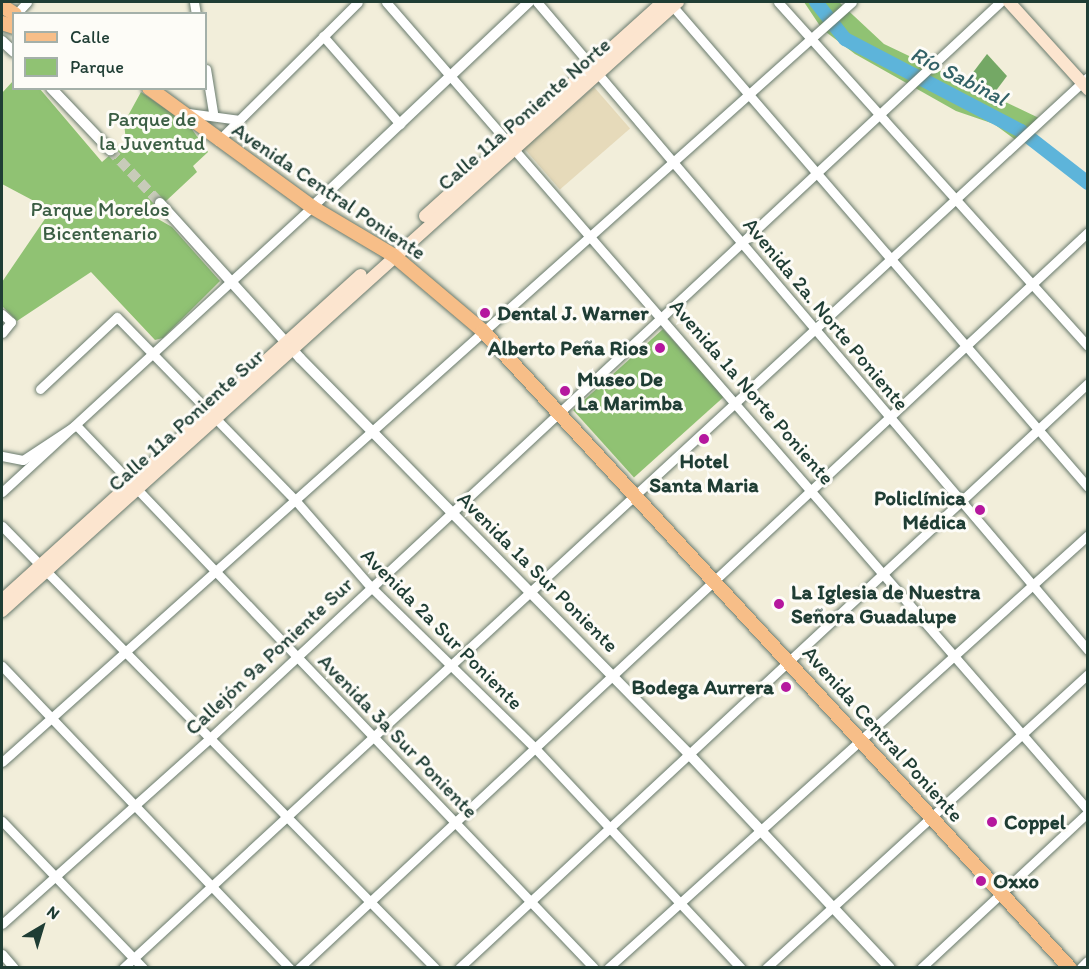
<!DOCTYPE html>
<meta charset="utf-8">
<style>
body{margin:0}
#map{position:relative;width:1089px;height:969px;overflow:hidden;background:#f2eeda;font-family:Itim,sans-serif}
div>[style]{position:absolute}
.built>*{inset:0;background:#e6daba;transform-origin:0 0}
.green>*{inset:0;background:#90c273;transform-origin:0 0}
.forest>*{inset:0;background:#74a865}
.river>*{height:14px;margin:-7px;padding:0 7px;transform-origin:7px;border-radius:7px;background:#5db4da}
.tertiary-tunnel>*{height:10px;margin-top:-5px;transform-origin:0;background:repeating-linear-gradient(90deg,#c8cbb9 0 10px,transparent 0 15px)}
.roads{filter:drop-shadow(0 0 2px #697b6e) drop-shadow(0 0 2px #697b6e)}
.minor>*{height:9px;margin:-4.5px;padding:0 4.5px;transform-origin:4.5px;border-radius:4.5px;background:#fff}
.tertiary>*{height:10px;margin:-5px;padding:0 5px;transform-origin:5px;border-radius:5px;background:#fff}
.secondary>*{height:12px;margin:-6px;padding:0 6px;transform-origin:6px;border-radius:6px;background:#fce5cf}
.primary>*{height:14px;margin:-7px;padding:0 7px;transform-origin:7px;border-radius:7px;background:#f7be88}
.dots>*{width:16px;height:16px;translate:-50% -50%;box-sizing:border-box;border:3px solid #fdfcf7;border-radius:50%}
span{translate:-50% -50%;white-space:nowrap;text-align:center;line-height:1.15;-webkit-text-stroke:6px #fdfcf7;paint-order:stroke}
.street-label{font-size:21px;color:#1f3d34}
.park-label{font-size:21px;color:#3b5e44}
.poi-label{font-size:21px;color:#1f3d34;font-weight:700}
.left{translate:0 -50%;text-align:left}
.right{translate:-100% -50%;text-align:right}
.water-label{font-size:22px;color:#326166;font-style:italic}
.frame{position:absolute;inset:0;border:3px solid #1f3d34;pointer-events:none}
.legend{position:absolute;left:12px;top:12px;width:195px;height:78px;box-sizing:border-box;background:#fdfcf7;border:2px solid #a4b0a9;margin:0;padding:8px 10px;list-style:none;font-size:18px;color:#1f3d34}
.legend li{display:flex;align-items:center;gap:12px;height:30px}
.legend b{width:30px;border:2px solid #a4b0a9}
.north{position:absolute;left:12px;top:897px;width:60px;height:60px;-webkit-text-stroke:4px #fdfcf7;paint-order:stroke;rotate:38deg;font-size:16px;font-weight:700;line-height:24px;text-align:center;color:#1f3d34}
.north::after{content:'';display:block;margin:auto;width:21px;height:27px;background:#1f3d34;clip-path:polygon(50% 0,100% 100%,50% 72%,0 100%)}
</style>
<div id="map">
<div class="built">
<i style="left:594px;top:87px;width:55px;height:93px;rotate:49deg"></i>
</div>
<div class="green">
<i style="clip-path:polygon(804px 2px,839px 2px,884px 44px,1041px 119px,1017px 141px,994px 124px,956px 111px,855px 54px,822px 29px)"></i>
<i style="clip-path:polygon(13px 81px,14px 88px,40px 89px,102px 162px,126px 141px,124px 123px,141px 92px,189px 125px,208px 152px,193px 166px,197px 172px,151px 215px,172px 227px,220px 281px,163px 338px,155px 340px,91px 272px,17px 321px,2px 306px,2px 282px,51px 210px,2px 184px,2px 93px)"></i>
<i style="left:663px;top:329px;width:91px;height:121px;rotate:48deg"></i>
</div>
<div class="forest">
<i style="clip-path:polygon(987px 54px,1007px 76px,995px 92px,968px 79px)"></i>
</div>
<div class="river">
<i style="left:816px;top:2px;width:47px;rotate:51.9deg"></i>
<i style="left:845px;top:39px;width:199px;rotate:27.6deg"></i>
<i style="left:1021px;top:131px;width:85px;rotate:37.8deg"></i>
</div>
<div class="tertiary-tunnel">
<i style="left:110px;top:150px;width:73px;rotate:46.7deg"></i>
</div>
<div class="roads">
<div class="minor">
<i style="left:194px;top:2px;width:12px;rotate:81deg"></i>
<i style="left:386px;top:2px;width:1070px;rotate:49.02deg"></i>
<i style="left:537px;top:2px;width:851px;rotate:49.63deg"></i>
<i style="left:669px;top:2px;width:641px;rotate:49.18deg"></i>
<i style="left:778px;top:2px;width:463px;rotate:48deg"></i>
<i style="left:16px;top:14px;width:16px;rotate:-47deg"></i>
<i style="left:323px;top:36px;width:117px;rotate:48.8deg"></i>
<i style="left:206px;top:69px;width:44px;rotate:80.8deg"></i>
<i style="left:188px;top:113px;width:52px;rotate:7.7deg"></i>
<i style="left:218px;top:141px;width:197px;rotate:-44.8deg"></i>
<i style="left:2px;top:314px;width:12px;rotate:42deg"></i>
<i style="left:11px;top:322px;width:14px;rotate:129deg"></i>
<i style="left:40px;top:389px;width:105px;rotate:-43.1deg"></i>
<i style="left:117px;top:317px;width:257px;rotate:45.8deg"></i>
<i style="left:296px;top:501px;width:113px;rotate:49deg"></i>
<i style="left:370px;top:586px;width:231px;rotate:44.5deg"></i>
<i style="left:535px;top:748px;width:301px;rotate:46.9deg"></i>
<i style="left:2px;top:456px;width:21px;rotate:11deg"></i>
<i style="left:23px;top:460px;width:64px;rotate:-33.4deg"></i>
<i style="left:76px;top:425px;width:750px;rotate:46.35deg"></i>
<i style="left:2px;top:492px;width:421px;rotate:-42.6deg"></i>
<i style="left:2px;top:526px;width:619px;rotate:45.59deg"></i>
<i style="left:2px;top:666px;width:417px;rotate:46.4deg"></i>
<i style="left:2px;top:762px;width:1140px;rotate:-41.8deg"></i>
<i style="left:2px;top:821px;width:204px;rotate:46.2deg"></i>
<i style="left:2px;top:924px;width:279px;rotate:-41.8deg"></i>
<i style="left:210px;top:738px;width:1080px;rotate:-42.97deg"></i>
<i style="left:2px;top:954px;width:18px;rotate:49deg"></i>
<i style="left:123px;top:968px;width:1313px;rotate:-42.72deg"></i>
<i style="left:299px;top:968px;width:1079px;rotate:-43.01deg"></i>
<i style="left:459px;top:968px;width:859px;rotate:-42.92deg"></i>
<i style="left:608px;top:968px;width:646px;rotate:-42.05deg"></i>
<i style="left:766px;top:968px;width:436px;rotate:-42.4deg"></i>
<i style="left:921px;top:968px;width:229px;rotate:-43deg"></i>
</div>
<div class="tertiary">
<i style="left:2px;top:41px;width:16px;rotate:43deg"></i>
<i style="left:51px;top:88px;width:86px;rotate:46.4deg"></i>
<i style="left:160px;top:203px;width:209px;rotate:47.9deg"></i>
<i style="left:300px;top:358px;width:552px;rotate:45.51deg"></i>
<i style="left:687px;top:752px;width:296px;rotate:46.8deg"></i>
<i style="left:312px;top:207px;width:299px;rotate:-43.4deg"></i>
<i style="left:1082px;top:968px;width:8px;rotate:-45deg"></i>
</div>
<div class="secondary">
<i style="left:1009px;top:2px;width:118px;rotate:47.8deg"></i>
<i style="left:425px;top:216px;width:320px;rotate:-42deg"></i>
<i style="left:2px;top:600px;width:484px;rotate:-42.2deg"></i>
<i style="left:2px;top:611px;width:910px;rotate:-42.02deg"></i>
</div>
<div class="primary">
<i style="left:2px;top:6px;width:15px;rotate:32deg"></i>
<i style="left:2px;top:23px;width:13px;rotate:18deg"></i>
<i style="left:149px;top:88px;width:202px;rotate:36.1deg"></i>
<i style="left:312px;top:207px;width:94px;rotate:30.7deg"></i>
<i style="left:393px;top:255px;width:118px;rotate:40.2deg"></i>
<i style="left:483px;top:331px;width:866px;rotate:47.34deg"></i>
</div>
</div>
<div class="dots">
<i style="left:485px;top:313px;background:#b5179e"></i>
<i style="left:660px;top:348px;background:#b5179e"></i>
<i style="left:565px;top:391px;background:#b5179e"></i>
<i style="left:704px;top:439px;background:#b5179e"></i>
<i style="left:980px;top:510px;background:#b5179e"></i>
<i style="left:779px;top:604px;background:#b5179e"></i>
<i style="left:786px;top:687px;background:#b5179e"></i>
<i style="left:992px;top:822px;background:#b5179e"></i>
<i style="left:981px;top:881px;background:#b5179e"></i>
</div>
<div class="street-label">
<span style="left:524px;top:114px;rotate:-41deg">Calle 11a Poniente Norte</span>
<span style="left:329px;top:191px;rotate:34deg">Avenida Central Poniente</span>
<span style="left:826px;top:314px;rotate:50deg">Avenida 2a. Norte Poniente</span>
<span style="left:752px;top:392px;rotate:49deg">Avenida 1a Norte Poniente</span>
<span style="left:186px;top:420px;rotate:-42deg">Calle 11a Poniente Sur</span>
<span style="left:538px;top:572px;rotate:45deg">Avenida 1a Sur Poniente</span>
<span style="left:442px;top:629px;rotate:45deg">Avenida 2a Sur Poniente</span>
<span style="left:269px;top:656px;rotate:-43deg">Callejón 9a Poniente Sur</span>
<span style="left:883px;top:734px;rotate:48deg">Avenida Central Poniente</span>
<span style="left:398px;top:736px;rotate:46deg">Avenida 3a Sur Poniente</span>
</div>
<div class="park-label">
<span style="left:152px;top:131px">Parque de<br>la Juventud</span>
<span style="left:100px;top:221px">Parque Morelos<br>Bicentenario</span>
</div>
<div class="poi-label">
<span class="left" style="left:497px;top:313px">Dental J. Warner</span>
<span class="right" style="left:648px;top:348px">Alberto Peña Rios</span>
<span class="left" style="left:577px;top:391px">Museo De<br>La Marimba</span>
<span style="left:704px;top:473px">Hotel<br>Santa Maria</span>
<span class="right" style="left:966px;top:510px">Policlínica<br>Médica</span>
<span class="left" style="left:791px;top:604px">La Iglesia de Nuestra<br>Señora Guadalupe</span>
<span class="right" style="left:774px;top:687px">Bodega Aurrera</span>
<span class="left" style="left:1004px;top:822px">Coppel</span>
<span class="left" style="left:993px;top:881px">Oxxo</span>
</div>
<div class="water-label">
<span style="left:959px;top:76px;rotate:27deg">Río Sabinal</span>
</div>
<div class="frame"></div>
<ul class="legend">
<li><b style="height:8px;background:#f7be88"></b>Calle</li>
<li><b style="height:16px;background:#90c273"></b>Parque</li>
</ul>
<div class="north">N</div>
</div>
